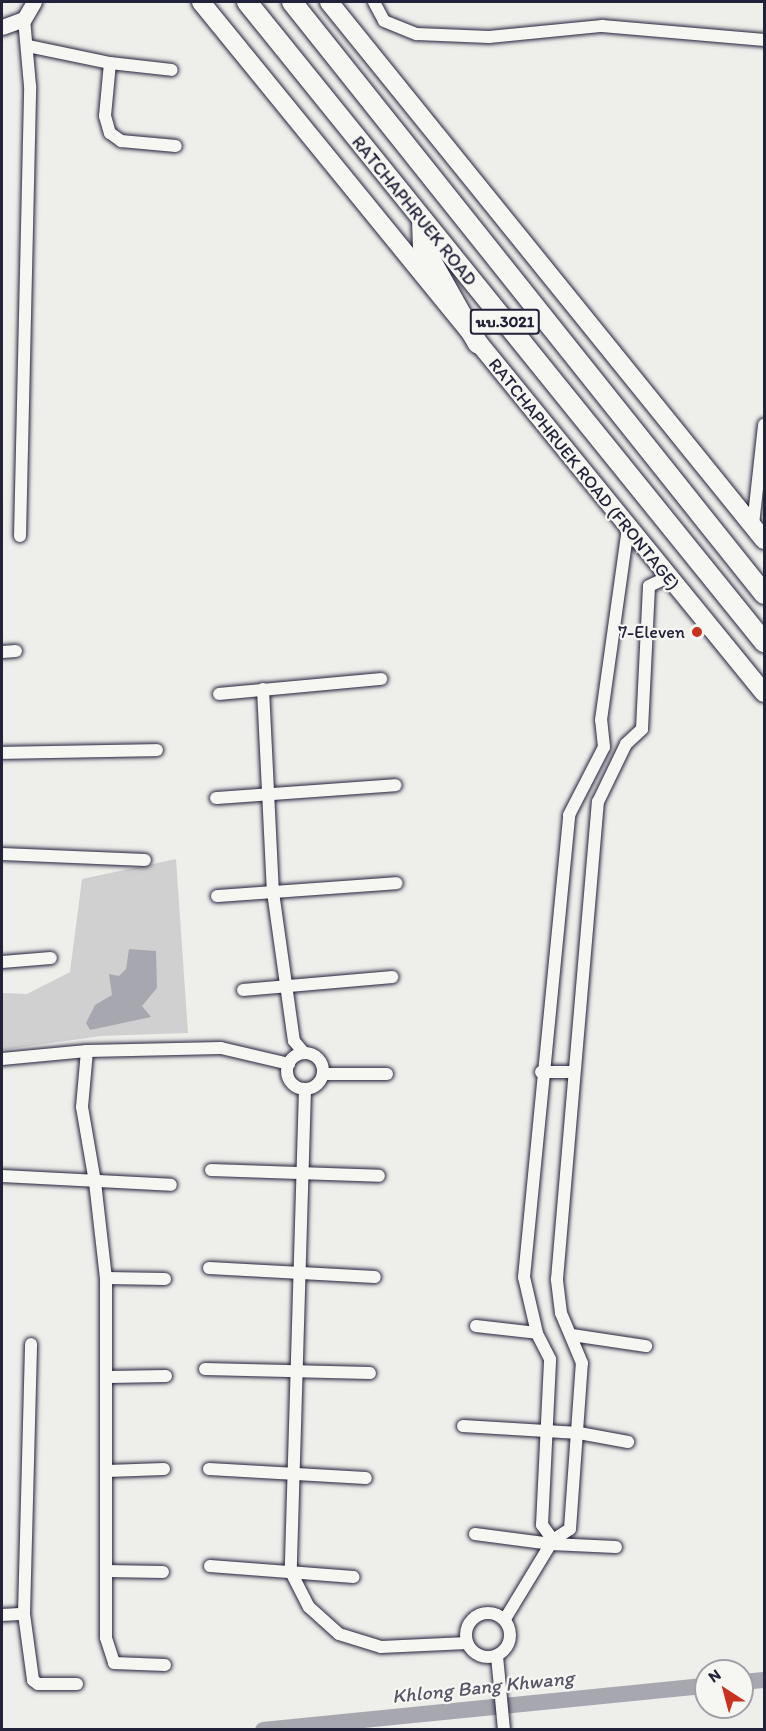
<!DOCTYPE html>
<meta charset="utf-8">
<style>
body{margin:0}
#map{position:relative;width:766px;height:1731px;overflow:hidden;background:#eeeeeb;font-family:Itim,"Playpen Sans Thai",sans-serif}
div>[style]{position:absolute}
.green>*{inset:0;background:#d0d0d1}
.water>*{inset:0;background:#a7a7af}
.canal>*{height:16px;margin:-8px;padding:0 8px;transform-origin:8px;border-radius:8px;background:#a7a7af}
.roads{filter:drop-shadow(0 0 2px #22223b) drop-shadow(0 0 2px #22223b)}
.minor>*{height:12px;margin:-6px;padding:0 6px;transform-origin:6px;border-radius:6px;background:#f6f6f2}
.minor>.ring{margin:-6px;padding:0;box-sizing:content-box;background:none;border:12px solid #f6f6f2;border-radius:50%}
.tertiary>*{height:15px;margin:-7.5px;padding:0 7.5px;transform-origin:7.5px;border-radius:7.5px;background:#f6f6f2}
.secondary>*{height:18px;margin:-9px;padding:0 9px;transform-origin:9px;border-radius:9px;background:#f6f6f2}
.primary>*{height:20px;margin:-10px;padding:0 10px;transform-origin:10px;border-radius:10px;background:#f6f6f2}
.dots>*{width:16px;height:16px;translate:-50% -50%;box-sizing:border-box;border:3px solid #f6f6f2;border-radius:50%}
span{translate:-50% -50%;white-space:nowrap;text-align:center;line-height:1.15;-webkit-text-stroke:4.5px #f6f6f2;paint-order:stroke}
.shield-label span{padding:2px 4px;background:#f6f6f2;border:2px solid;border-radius:4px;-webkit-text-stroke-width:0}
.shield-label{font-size:16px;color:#22223b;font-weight:700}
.street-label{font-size:18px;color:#22223b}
.poi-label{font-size:18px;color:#22223b}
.right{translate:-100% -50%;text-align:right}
.water-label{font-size:20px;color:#575769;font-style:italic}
.frame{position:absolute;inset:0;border:3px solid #22223b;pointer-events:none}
.north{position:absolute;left:694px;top:1659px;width:60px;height:60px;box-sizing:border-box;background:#f6f6f2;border:2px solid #a1a1a9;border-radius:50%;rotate:324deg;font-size:16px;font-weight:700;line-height:24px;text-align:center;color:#22223b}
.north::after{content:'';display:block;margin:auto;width:21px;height:27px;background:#c8321e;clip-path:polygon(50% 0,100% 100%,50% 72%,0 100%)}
</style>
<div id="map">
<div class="green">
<i style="clip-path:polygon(176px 859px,188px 1033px,101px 1036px,2px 1050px,2px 993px,27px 994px,70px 972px,82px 879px)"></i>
</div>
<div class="water">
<i style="clip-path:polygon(129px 949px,156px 951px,157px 988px,142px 1006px,151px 1017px,90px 1030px,86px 1023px,95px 1005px,112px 995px,109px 974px,119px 976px,126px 969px)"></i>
</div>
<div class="canal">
<i style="left:742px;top:1682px;width:22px;rotate:-5deg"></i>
<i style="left:263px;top:1730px;width:445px;rotate:-5.7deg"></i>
</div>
<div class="roads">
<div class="minor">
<i style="left:374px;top:2px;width:21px;rotate:62deg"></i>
<i style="left:384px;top:21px;width:35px;rotate:22deg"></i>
<i style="left:417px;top:34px;width:72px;rotate:2.4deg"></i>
<i style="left:489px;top:37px;width:114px;rotate:-5.6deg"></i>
<i style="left:602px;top:26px;width:163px;rotate:4.9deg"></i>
<i style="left:28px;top:46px;width:84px;rotate:11.7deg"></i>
<i style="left:110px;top:63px;width:53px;rotate:95.4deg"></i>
<i style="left:105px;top:116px;width:18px;rotate:74deg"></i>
<i style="left:110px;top:133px;width:14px;rotate:36deg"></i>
<i style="left:121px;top:141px;width:55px;rotate:5.2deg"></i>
<i style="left:110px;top:63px;width:62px;rotate:6.4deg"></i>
<i style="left:753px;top:525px;width:101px;rotate:-83.7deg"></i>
<i style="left:20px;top:536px;width:450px;rotate:-88.7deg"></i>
<i style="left:30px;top:86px;width:67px;rotate:-95.1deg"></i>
<i style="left:2px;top:652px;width:14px;rotate:-4deg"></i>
<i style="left:263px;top:689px;width:203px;rotate:87.2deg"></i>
<i style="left:273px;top:892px;width:150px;rotate:82deg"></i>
<i style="left:294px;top:1041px;width:16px;rotate:50deg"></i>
<i style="left:219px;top:694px;width:163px;rotate:-5.3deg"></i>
<i style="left:2px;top:753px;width:155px;rotate:-1.1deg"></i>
<i style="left:216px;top:798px;width:180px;rotate:-4.1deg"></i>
<i style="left:2px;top:854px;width:143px;rotate:2.4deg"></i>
<i style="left:217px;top:896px;width:180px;rotate:-4.1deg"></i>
<i style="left:2px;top:962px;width:49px;rotate:-4.7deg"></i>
<i style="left:243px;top:990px;width:150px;rotate:-5deg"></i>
<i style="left:87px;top:1051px;width:56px;rotate:95.1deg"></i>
<i style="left:82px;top:1107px;width:76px;rotate:80.2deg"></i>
<i style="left:95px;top:1182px;width:97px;rotate:83.5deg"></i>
<i style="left:106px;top:1278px;width:360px;rotate:90deg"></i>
<i style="left:106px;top:1638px;width:26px;rotate:72deg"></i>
<i style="left:114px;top:1663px;width:51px;rotate:2.2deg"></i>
<i class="ring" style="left:287px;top:1053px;width:24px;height:24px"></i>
<i style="left:2px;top:1059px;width:85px;rotate:-5.4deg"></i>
<i style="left:87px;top:1051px;width:134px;rotate:-1.3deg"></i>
<i style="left:221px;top:1048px;width:70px;rotate:13.2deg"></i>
<i style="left:541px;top:1072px;width:33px"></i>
<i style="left:323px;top:1074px;width:64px"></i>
<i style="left:305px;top:1089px;width:483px;rotate:91.7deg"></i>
<i style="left:291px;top:1572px;width:39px;rotate:63deg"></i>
<i style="left:309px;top:1607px;width:40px;rotate:42deg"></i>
<i style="left:339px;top:1634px;width:44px;rotate:17.2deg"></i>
<i style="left:381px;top:1647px;width:86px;rotate:-2.7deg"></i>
<i style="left:211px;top:1170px;width:168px;rotate:2deg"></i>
<i style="left:2px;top:1176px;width:169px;rotate:3deg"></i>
<i style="left:209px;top:1268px;width:166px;rotate:3.1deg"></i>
<i style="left:106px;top:1278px;width:59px;rotate:1deg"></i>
<i style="left:476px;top:1326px;width:61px;rotate:6.5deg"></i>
<i style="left:572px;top:1335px;width:75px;rotate:8.5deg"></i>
<i style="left:205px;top:1369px;width:165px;rotate:1.4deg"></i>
<i style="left:109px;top:1377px;width:57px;rotate:-1deg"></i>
<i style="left:463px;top:1426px;width:116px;rotate:3.5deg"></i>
<i style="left:579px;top:1433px;width:50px;rotate:10.4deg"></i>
<i style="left:209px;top:1469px;width:157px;rotate:3.3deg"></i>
<i style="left:107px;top:1471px;width:57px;rotate:-2deg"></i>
<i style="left:475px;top:1534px;width:77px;rotate:7.5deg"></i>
<i style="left:551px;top:1544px;width:65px;rotate:2.6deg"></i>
<i style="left:553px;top:1540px;width:19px;rotate:-126deg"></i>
<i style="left:542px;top:1525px;width:166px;rotate:-87.2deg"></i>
<i style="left:550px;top:1359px;width:29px;rotate:-117deg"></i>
<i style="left:537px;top:1333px;width:57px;rotate:-103.1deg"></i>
<i style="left:524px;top:1277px;width:464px;rotate:-84.4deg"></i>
<i style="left:569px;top:815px;width:76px;rotate:-62.8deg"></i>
<i style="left:604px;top:747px;width:27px;rotate:-96deg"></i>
<i style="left:601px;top:720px;width:193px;rotate:-82deg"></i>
<i style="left:210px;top:1566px;width:144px;rotate:4.4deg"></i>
<i style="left:106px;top:1571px;width:57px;rotate:1deg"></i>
<i class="ring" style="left:466px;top:1613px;width:32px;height:32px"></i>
<i style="left:24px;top:1614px;width:67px;rotate:82.2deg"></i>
<i style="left:33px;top:1680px;width:6px;rotate:39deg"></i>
<i style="left:38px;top:1684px;width:39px"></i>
<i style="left:2px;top:1615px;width:22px;rotate:-3deg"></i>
<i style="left:24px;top:1614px;width:270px;rotate:-88.5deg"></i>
<i style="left:505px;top:1619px;width:92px;rotate:-58.7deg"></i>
<i style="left:553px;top:1540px;width:20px;rotate:-33deg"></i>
<i style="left:570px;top:1529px;width:166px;rotate:-85.9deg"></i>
<i style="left:582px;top:1363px;width:54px;rotate:-112.8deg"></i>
<i style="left:561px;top:1313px;width:34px;rotate:-97deg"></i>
<i style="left:557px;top:1279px;width:479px;rotate:-85.1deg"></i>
<i style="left:598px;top:802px;width:64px;rotate:-64.2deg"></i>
<i style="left:626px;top:744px;width:22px;rotate:-43deg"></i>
<i style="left:642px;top:729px;width:143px;rotate:-87.2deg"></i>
<i style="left:649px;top:586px;width:21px;rotate:-25deg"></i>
<i style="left:497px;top:1656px;width:74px;rotate:84.6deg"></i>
</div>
<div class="tertiary">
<i style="left:2px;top:27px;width:23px;rotate:-20deg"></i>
<i style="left:24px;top:19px;width:20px;rotate:-60deg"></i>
</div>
<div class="secondary">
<i style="left:201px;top:2px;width:891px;rotate:50.83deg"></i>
<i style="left:329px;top:2px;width:692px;rotate:51.04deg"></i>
</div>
<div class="primary">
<i style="left:247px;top:2px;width:823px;rotate:51.07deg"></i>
<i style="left:292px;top:2px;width:757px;rotate:51.43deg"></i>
<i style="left:422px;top:220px;width:26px;rotate:88deg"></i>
<i style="left:423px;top:246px;width:112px;rotate:60.7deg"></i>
</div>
</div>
<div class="dots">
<i style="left:697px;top:632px;background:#c8321e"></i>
</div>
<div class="shield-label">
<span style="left:505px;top:322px">นบ.3021</span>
</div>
<div class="street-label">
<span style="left:414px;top:211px;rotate:51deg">RATCHAPHRUEK ROAD</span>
<span style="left:584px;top:474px;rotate:51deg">RATCHAPHRUEK ROAD (FRONTAGE)</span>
</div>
<div class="poi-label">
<span class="right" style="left:685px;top:632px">7-Eleven</span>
</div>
<div class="water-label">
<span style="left:483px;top:1687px;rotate:-6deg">Khlong Bang Khwang</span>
</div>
<div class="frame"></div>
<div class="north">N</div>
</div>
